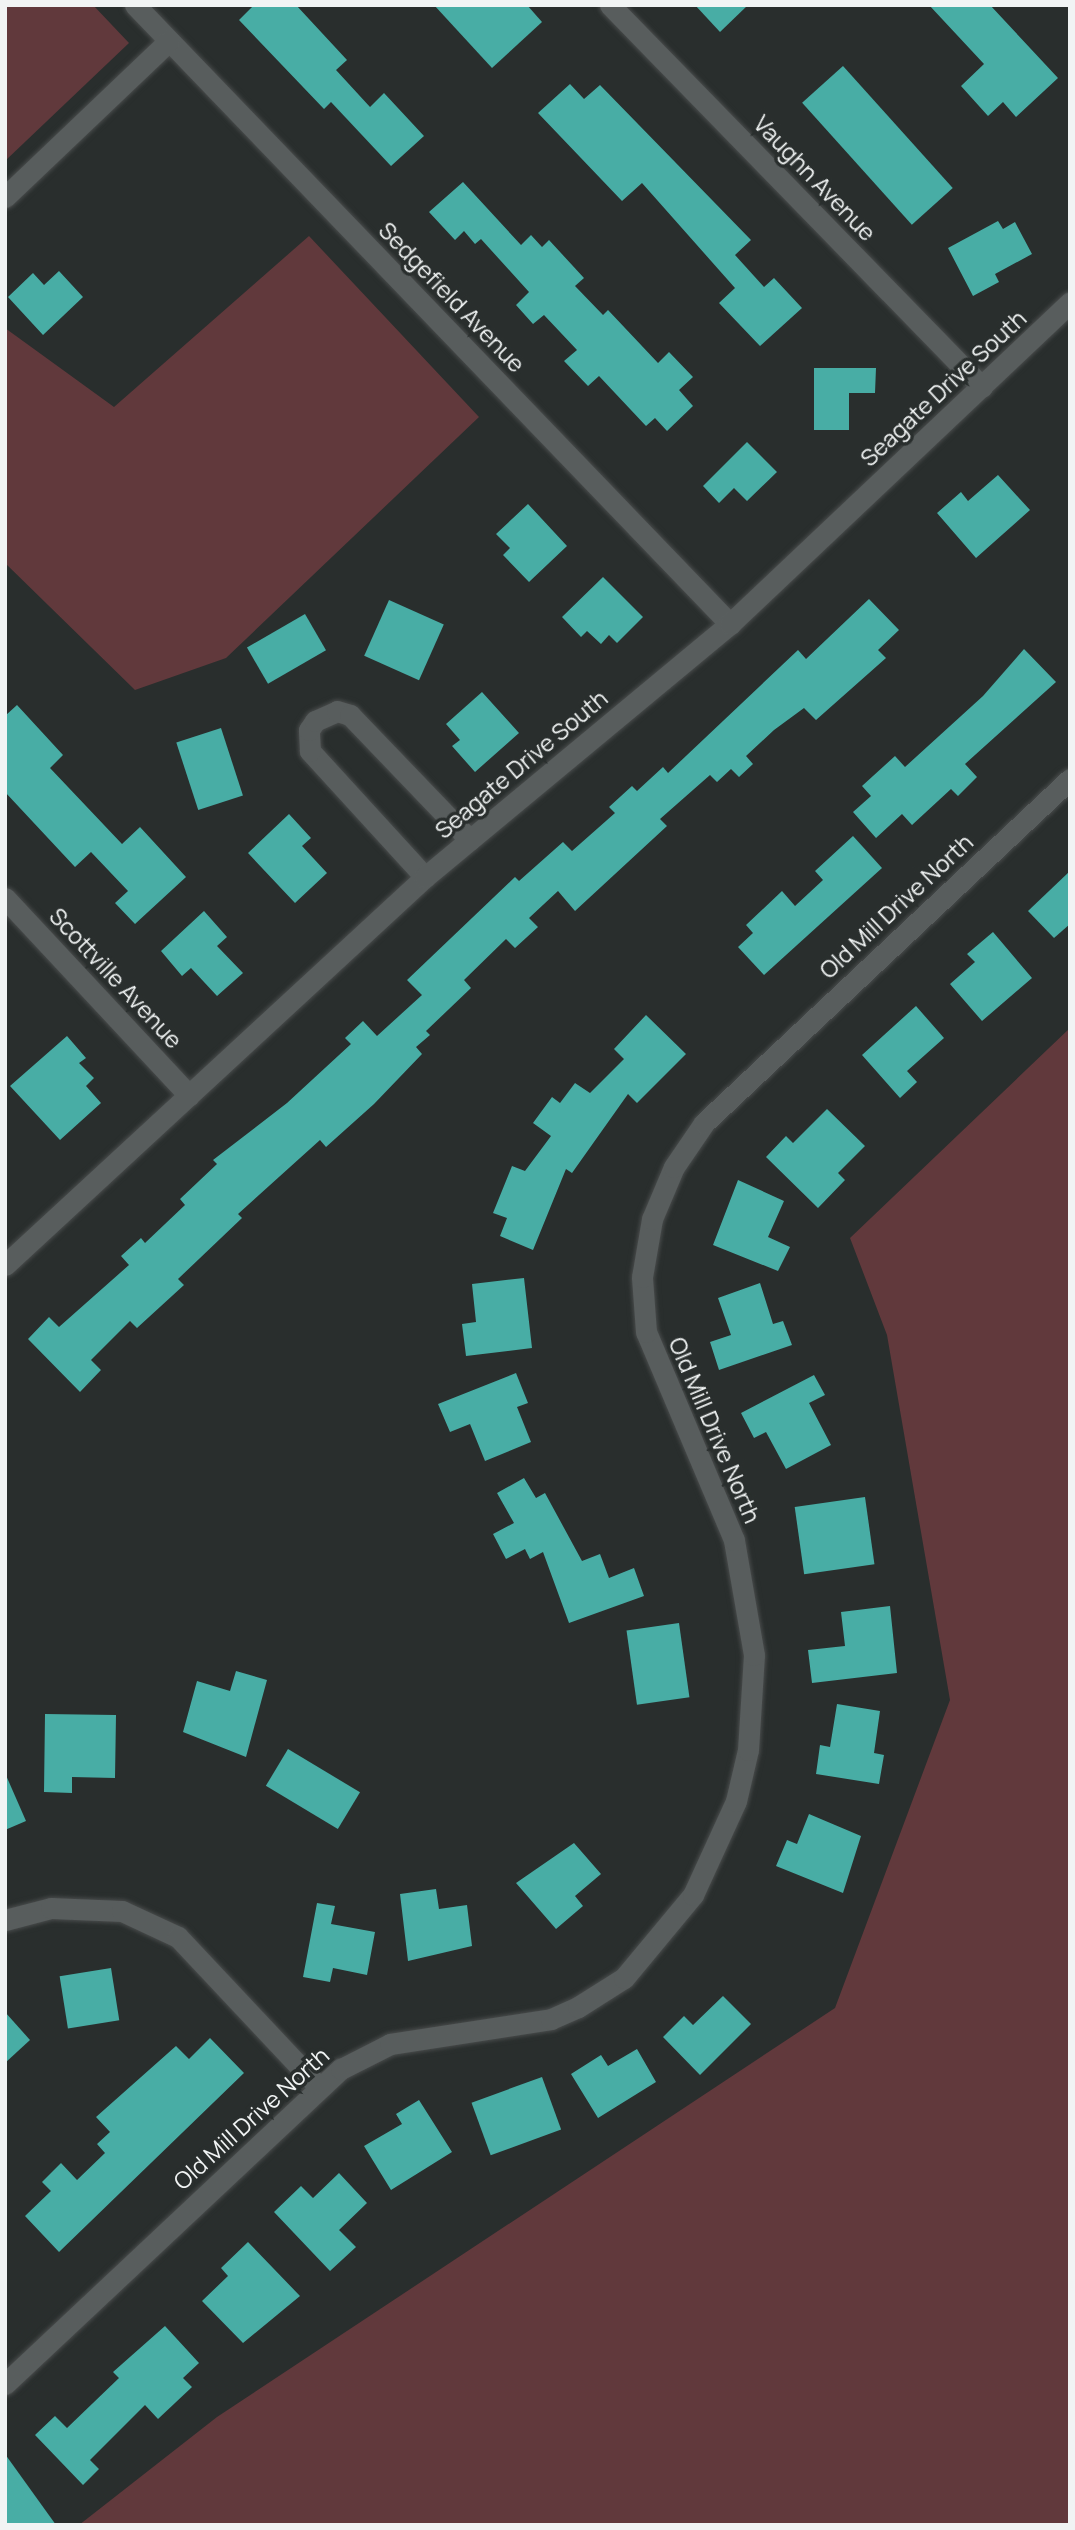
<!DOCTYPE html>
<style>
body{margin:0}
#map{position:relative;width:1075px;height:2530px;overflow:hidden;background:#292e2d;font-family:Manrope,sans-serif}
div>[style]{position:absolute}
.green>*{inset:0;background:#61393c}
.building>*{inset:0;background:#48ada5;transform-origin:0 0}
.roads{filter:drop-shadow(0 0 2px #484b4b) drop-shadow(0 0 2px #484b4b)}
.minor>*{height:21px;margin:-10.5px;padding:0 10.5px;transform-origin:10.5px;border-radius:10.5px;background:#585d5d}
span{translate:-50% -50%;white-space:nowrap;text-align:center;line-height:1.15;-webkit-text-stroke:7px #292e2d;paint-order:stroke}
.street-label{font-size:23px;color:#f1f4f4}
.frame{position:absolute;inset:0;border:7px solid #f1f4f4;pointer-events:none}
</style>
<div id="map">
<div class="green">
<i style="clip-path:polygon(5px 5px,93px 5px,129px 43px,5px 161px)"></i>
<i style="clip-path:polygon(309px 236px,479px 417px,226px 658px,135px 690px,5px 563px,5px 328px,114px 407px)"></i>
<i style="clip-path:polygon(1070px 1028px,1070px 2525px,79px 2525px,217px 2417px,835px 2008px,950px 1700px,887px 1335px,850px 1238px)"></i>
</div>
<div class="building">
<i style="clip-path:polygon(254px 5px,296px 5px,347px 60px,336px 70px,370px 107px,384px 93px,424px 136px,391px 166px,331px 102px,324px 109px,239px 20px)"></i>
<i style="clip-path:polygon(434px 5px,527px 5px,542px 22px,492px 68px)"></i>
<i style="clip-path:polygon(695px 5px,748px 5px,720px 32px)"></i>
<i style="clip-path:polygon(929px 5px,990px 5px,1058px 78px,1016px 117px,1003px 102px,988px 116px,961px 86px,984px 64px)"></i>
<i style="left:843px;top:66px;width:164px;height:55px;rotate:48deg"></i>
<i style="clip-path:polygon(570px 84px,584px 99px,600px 85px,751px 240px,735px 255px,764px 287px,774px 278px,802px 308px,760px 346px,719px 303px,735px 288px,642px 183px,622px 201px,538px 113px)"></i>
<i style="clip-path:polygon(463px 182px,521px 245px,531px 235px,542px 247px,549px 240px,584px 278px,575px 286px,603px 315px,608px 310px,658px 363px,669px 352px,693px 377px,679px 390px,693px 406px,667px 431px,655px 418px,646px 426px,599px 376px,588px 386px,564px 361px,577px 350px,544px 315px,533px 324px,516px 305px,529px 292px,481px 239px,475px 244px,464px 231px,455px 240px,429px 212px)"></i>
<i style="clip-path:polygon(998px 221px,1003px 229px,1015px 222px,1032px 254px,995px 274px,999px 282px,973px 296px,948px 248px)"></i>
<i style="clip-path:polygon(59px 271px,83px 297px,43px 335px,8px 297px,33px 273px,44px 285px)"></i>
<i style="clip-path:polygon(814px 368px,876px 368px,875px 393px,849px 393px,849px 430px,814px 430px)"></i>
<i style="clip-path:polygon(747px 442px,777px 472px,747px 501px,734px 488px,719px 503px,703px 486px)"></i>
<i style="clip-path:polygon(998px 475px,1030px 510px,976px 558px,937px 513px,961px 492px,968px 501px)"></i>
<i style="clip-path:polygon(528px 504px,567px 546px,529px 582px,503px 555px,510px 548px,496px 534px)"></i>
<i style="clip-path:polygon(603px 577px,643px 617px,617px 643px,609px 635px,601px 644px,587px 631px,581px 637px,562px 617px)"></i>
<i style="clip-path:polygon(869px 599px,899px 630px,878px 650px,886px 658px,816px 720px,804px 708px,774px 730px,746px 756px,753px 764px,739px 777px,731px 769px,717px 782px,710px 775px,660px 819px,667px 826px,575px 911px,558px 891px,529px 918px,538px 927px,515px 948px,506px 939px,464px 980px,471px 988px,426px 1031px,430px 1035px,416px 1047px,422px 1054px,374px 1104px,326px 1147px,320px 1140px,238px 1214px,242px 1218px,178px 1279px,184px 1285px,137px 1328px,130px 1321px,91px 1360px,101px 1370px,80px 1392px,28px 1339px,49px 1317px,59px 1327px,129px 1265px,121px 1256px,141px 1238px,145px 1243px,185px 1205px,180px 1199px,217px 1164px,213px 1160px,287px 1103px,351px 1044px,345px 1038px,363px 1021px,377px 1036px,422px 995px,407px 980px,515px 877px,519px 881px,563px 842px,572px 851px,615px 813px,609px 807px,632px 786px,637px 791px,663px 767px,668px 773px,798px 650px,806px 659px)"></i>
<i style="left:389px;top:600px;width:60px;height:61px;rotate:24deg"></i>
<i style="left:305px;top:614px;width:42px;height:67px;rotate:60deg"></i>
<i style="clip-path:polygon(1024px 649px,1056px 682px,965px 764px,977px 777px,958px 796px,951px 789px,912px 825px,902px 814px,876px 838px,853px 812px,871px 796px,862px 786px,895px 756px,905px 767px,983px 696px)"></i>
<i style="clip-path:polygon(482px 692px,519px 733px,475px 772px,452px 746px,460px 740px,446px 724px)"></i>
<i style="clip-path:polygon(17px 705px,63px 755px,50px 768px,122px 844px,140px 827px,186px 877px,135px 924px,115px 903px,128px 891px,91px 852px,75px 867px,5px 792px,5px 716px)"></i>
<i style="left:221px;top:728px;width:71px;height:47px;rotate:72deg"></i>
<i style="clip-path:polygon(289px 814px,311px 838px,302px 846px,327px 873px,295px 903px,248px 853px)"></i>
<i style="clip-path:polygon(853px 836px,882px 868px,764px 975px,738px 947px,753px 933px,746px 925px,782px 891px,795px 906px,823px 880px,815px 871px)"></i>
<i style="clip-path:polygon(1070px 871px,1070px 924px,1054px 938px,1028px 911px)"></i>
<i style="clip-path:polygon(204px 911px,227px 937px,217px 946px,243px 973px,217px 996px,191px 968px,182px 976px,161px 951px)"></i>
<i style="clip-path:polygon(993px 932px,1032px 978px,982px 1021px,950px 984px,975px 962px,967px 954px)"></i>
<i style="clip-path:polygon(916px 1006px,944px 1038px,907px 1071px,917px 1082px,900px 1098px,862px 1055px)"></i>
<i style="clip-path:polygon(646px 1015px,686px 1054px,637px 1103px,628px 1094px,572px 1173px,566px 1169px,533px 1250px,500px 1236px,507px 1218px,493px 1213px,512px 1166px,525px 1171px,551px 1136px,533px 1123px,552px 1097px,560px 1103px,575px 1083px,590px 1093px,624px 1059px,614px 1049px)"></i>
<i style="clip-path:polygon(67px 1036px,86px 1058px,79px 1063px,94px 1078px,86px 1086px,101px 1103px,60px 1140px,10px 1086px)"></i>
<i style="clip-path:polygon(827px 1109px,865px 1146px,838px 1173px,845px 1180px,818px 1208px,766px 1157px,786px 1136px,793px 1143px)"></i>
<i style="clip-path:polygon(738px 1180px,784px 1201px,768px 1237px,790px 1247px,778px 1271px,713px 1245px)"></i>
<i style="clip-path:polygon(524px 1278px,532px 1348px,466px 1356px,462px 1324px,476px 1322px,472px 1284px)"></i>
<i style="clip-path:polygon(760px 1283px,773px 1324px,783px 1321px,792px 1345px,719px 1370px,710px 1342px,731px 1335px,718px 1298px)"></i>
<i style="clip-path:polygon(516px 1373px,528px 1403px,517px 1407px,531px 1442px,485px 1461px,470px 1424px,450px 1432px,438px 1404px)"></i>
<i style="clip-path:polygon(814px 1375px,825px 1395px,809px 1403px,831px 1445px,786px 1469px,766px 1432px,754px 1438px,741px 1413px)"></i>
<i style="clip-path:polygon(524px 1478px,536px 1498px,545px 1493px,582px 1561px,600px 1554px,609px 1578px,634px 1568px,644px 1596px,569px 1623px,543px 1552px,530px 1559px,525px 1549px,506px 1559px,493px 1534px,514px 1523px,497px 1493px)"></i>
<i style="left:865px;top:1497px;width:68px;height:71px;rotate:82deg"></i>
<i style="clip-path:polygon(890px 1606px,897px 1673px,812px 1683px,808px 1650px,845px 1646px,841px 1612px)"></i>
<i style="left:679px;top:1623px;width:75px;height:53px;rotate:82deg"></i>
<i style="clip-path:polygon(236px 1671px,267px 1680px,246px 1757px,183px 1732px,197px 1681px,230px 1691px)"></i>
<i style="clip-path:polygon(837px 1704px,880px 1711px,874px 1753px,884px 1755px,879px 1784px,816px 1774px,820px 1745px,830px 1747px)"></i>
<i style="clip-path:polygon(45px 1714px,116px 1715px,115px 1778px,72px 1777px,72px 1793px,44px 1792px)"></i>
<i style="left:288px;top:1749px;width:84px;height:43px;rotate:31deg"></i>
<i style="clip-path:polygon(5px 1773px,26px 1821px,5px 1830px)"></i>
<i style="clip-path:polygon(809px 1814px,861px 1836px,843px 1893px,776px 1866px,787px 1840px,797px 1844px)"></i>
<i style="clip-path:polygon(574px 1843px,601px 1874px,575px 1896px,583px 1906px,556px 1929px,516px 1883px)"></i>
<i style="clip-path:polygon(436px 1889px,439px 1909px,467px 1905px,472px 1946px,408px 1961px,400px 1894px)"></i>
<i style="clip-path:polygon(317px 1903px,335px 1906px,331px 1924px,375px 1932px,367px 1975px,333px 1968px,330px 1982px,303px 1977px)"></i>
<i style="left:111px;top:1968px;width:53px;height:52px;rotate:81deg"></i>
<i style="clip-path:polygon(723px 1996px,751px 2024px,700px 2075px,663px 2037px,684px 2016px,693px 2025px)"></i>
<i style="clip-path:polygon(5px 2012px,30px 2040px,5px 2063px)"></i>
<i style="clip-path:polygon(210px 2038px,244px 2073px,59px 2252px,25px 2216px,51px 2191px,42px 2182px,61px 2163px,77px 2180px,105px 2153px,97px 2144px,110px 2132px,96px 2117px,176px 2046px,189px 2059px)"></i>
<i style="clip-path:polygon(637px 2049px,656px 2082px,598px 2118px,571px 2074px,601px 2055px,608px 2066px)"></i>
<i style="left:542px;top:2077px;width:56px;height:75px;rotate:70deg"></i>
<i style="clip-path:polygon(419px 2100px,452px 2152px,391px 2190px,364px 2146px,402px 2124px,396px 2114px)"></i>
<i style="clip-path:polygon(339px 2173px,367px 2203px,339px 2230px,356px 2247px,330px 2271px,274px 2212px,301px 2186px,313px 2198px)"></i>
<i style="clip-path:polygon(248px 2242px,300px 2296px,243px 2343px,202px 2301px,228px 2276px,221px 2268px)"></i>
<i style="clip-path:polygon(165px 2326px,199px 2363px,183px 2378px,192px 2387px,158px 2419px,145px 2405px,90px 2460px,99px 2469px,83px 2485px,35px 2435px,55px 2416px,67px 2428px,119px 2378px,113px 2372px)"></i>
<i style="clip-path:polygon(5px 2454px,56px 2525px,5px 2525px)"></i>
</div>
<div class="roads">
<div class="minor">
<i style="left:135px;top:5px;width:859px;rotate:46.13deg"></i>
<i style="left:610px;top:5px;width:533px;rotate:45.76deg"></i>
<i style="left:5px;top:197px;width:226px;rotate:-43.6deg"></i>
<i style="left:425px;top:877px;width:171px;rotate:-132.4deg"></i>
<i style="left:310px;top:751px;width:21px;rotate:-93deg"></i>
<i style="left:309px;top:730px;width:11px;rotate:-56deg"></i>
<i style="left:315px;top:721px;width:24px;rotate:-24deg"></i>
<i style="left:337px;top:711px;width:14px;rotate:17deg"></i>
<i style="left:350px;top:715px;width:173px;rotate:46.2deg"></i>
<i style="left:5px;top:898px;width:270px;rotate:47deg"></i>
<i style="left:5px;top:1265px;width:572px;rotate:-42.73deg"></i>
<i style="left:425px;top:877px;width:396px;rotate:-39.7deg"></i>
<i style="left:730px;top:624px;width:468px;rotate:-43.4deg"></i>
<i style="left:5px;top:1920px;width:48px;rotate:-14.6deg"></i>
<i style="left:51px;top:1908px;width:71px;rotate:2.4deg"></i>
<i style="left:122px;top:1911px;width:62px;rotate:24.9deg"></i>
<i style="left:178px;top:1937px;width:204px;rotate:46.8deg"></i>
<i style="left:5px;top:2384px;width:461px;rotate:-43.2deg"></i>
<i style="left:341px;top:2069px;width:55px;rotate:-27deg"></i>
<i style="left:390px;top:2044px;width:163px;rotate:-8.8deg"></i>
<i style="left:551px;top:2019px;width:30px;rotate:-24deg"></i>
<i style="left:578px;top:2007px;width:54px;rotate:-32.2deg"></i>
<i style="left:624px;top:1978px;width:108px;rotate:-50.3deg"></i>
<i style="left:693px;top:1895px;width:103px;rotate:-65.4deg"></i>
<i style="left:736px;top:1801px;width:52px;rotate:-76.8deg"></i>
<i style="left:748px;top:1750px;width:95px;rotate:-86.4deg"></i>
<i style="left:754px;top:1655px;width:117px;rotate:-99.9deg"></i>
<i style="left:734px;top:1540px;width:226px;rotate:-112.9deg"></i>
<i style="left:646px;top:1332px;width:55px;rotate:-94.2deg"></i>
<i style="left:642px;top:1277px;width:59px;rotate:-80.2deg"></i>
<i style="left:652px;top:1219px;width:56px;rotate:-67.1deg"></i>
<i style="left:674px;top:1167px;width:53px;rotate:-55.7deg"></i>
<i style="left:704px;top:1123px;width:502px;rotate:-43.23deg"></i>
</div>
</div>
<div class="street-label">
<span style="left:815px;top:178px;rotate:46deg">Vaughn Avenue</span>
<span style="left:452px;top:297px;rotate:46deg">Sedgefield Avenue</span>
<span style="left:943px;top:388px;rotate:-43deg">Seagate Drive South</span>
<span style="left:521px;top:764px;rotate:-40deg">Seagate Drive South</span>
<span style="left:896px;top:906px;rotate:-43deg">Old Mill Drive North</span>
<span style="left:116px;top:978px;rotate:47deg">Scottville Avenue</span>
<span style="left:715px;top:1430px;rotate:67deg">Old Mill Drive North</span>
<span style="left:251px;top:2118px;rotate:-42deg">Old Mill Drive North</span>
</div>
<div class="frame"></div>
</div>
